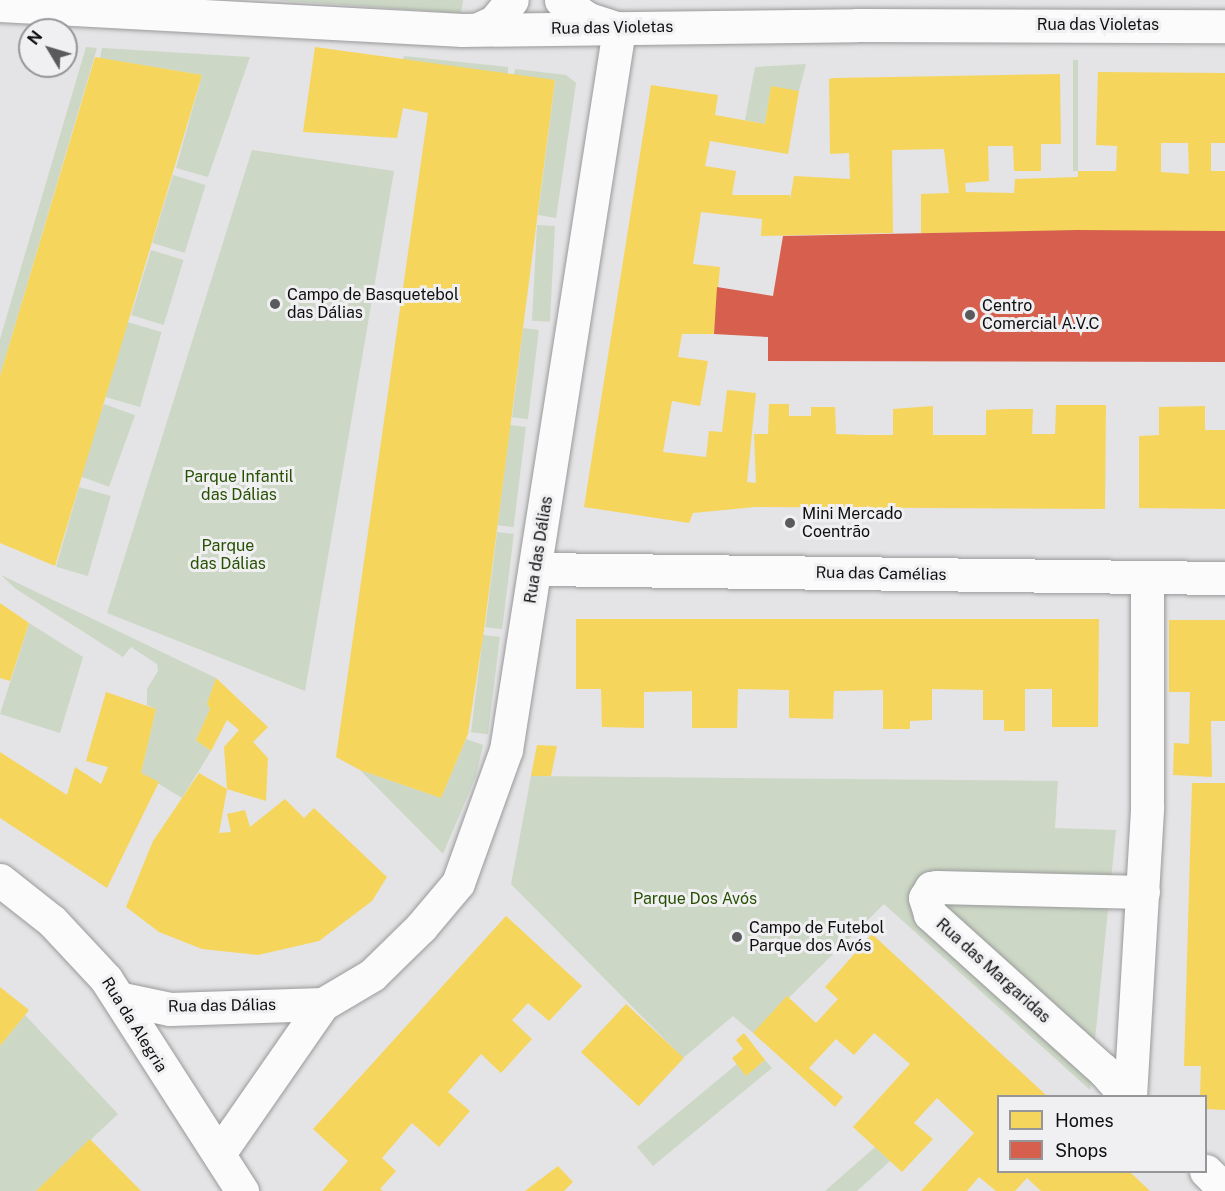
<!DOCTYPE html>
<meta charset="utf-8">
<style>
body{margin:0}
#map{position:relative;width:1225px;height:1191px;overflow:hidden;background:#e4e3e5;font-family:"Public Sans",sans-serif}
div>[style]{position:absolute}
.green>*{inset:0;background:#ccd8c5;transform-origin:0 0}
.homes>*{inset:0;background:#f6d55c;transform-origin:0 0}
.shops>*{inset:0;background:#d6604d}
.roads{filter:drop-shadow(0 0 2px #9a9a9b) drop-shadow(0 0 2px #9a9a9b)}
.street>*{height:33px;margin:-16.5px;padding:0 16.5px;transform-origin:16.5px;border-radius:16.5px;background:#fbfbfb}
.dots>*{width:16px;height:16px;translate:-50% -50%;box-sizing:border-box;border:3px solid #f0f0f3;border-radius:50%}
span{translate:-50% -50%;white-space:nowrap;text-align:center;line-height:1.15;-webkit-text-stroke:6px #f0f0f3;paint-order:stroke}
.street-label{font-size:16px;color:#0f0f10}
.poi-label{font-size:16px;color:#0f0f10}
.left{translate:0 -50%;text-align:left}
.park-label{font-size:16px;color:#275000}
.legend{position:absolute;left:997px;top:1095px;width:210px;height:78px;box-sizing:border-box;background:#f0f0f3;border:2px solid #969698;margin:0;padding:8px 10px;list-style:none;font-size:18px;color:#0f0f10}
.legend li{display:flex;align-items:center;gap:12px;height:30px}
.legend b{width:30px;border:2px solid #969698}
.north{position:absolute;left:18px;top:18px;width:60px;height:60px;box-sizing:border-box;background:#f0f0f3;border:2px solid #969698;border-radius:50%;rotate:308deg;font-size:16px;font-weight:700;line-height:24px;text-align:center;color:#0f0f10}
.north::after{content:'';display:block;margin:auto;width:21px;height:27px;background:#5a595b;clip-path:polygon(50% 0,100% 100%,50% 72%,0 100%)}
</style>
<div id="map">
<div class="green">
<i style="clip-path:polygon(272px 0,463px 0,461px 13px)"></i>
<i style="clip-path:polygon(86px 47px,97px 48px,0 376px,0 339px)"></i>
<i style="clip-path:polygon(102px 48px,250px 57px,208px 177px,176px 168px,202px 75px,100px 58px)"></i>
<i style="clip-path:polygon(404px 56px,508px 67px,508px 75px,403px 62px)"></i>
<i style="left:1073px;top:60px;width:5px;height:111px"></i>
<i style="clip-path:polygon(806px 64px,799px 91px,771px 87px,765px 124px,745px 120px,755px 67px)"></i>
<i style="clip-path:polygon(515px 69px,566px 75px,576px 83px,556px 218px,538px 215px,555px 81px,514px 75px)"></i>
<i style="clip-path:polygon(252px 150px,394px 171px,305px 691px,107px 613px)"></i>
<i style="left:173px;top:175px;width:34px;height:71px;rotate:17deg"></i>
<i style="left:537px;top:225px;width:18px;height:96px;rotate:3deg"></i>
<i style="left:151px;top:250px;width:34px;height:68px;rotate:17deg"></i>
<i style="left:127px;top:322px;width:36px;height:78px;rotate:16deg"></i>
<i style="left:523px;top:328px;width:16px;height:90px;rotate:7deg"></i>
<i style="left:104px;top:404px;width:33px;height:76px;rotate:20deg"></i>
<i style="left:510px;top:425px;width:16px;height:101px;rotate:7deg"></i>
<i style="left:79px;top:487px;width:33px;height:83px;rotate:16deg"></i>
<i style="left:497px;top:532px;width:17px;height:96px;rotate:7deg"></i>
<i style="clip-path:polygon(1px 575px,216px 678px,207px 704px,210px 709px,196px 740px,211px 751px,182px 798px,141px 773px,156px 709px,147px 705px,147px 689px,158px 671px,157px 664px,131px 647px,123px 657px,16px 589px)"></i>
<i style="clip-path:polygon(29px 623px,83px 657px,60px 733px,0 714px)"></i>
<i style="left:483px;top:635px;width:17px;height:98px;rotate:7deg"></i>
<i style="clip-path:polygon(466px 739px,483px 745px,476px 776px,443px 854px,360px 770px,441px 798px)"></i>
<i style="clip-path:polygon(531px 776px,1058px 781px,1055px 828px,1116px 830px,1090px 1090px,884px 904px,753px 1033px,733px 1016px,683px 1058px,511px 884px)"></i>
<i style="clip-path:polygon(25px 1015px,118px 1114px,36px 1191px,0 1191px,0 1046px)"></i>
<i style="clip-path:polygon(765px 1060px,772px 1068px,653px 1166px,637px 1147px,737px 1064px,746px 1075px)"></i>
<i style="clip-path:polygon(875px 1147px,890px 1161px,857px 1191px,825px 1191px)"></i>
</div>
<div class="homes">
<i style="clip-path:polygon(315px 47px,555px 80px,484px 630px,468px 734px,441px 798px,360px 770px,336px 757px,428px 113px,403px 108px,397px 138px,303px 132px)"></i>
<i style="clip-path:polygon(95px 57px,202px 75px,55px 566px,0 543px,0 376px)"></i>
<i style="clip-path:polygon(evenodd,1098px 72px,1225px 73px,1225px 143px,1211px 143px,1211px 171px,1225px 171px,1225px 231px,921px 233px,921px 194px,949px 193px,944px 149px,892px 150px,893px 233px,761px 236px,762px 219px,701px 212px,693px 264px,720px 267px,714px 334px,682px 334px,678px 357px,708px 361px,700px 406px,672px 401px,663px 452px,706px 457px,709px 431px,722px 432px,727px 390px,756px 393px,747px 482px,756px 483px,754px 434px,768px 434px,769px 404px,789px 404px,789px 416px,811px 416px,811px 407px,835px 407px,836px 434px,864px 435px,893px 435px,893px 409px,933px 406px,933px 435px,986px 435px,986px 410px,1006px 409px,1033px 409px,1032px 434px,1055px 434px,1056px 405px,1106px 405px,1105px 509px,755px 507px,693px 513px,689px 523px,584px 507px,651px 85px,718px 95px,715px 115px,765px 124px,771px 86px,799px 91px,788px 154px,710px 141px,705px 166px,736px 171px,732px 195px,790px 195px,790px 200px,794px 176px,850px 179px,849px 153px,830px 154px,829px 79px,834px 78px,1060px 74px,1061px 144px,1041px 144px,1041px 171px,1014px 171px,1013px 146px,988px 146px,989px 181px,965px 183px,966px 192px,1014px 193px,1015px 179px,1078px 177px,1078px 171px,1116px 171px,1117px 146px,1096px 145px,1098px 72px,1161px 143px,1188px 143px,1189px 174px,1161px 172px,1161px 143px)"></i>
<i style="clip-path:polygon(1205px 406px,1205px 430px,1225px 430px,1225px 509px,1139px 508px,1139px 436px,1159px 435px,1159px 407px)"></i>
<i style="clip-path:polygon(0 603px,29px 623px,10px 681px,0 678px)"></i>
<i style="clip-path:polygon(576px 619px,1099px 619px,1098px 727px,1052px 727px,1052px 689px,1025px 689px,1025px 731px,1004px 731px,1004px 720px,983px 720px,983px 690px,932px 689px,932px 720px,910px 721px,910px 729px,883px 729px,883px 690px,834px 691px,833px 719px,789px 718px,789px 690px,738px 689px,737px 728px,692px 728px,692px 691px,644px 692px,644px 728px,602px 727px,601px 689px,576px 689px)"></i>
<i style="clip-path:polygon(1169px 620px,1225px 620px,1225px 721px,1211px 721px,1212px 777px,1173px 775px,1174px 743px,1189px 744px,1190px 692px,1169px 692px)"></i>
<i style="clip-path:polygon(216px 678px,268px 727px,253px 742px,268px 758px,266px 801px,227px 789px,224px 747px,239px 730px,227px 720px,211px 751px,196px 740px,210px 709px,207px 704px)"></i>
<i style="clip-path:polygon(106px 692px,156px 709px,141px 773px,159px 782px,107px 888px,0 818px,0 752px,67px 795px,75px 767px,101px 784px,108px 767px,86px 761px)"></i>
<i style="clip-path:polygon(537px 745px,557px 746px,551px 776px,531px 776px)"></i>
<i style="clip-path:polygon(199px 773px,227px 789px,219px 833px,231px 832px,227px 814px,245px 810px,250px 827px,285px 799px,304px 818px,314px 808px,387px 877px,372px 901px,319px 941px,258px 955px,202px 949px,159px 932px,126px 907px,153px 841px)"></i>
<i style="clip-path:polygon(1192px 783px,1225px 783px,1225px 1110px,1206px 1109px,1206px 1096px,1200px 1096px,1201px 1066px,1184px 1066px)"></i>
<i style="clip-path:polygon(506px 916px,582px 986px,549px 1021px,528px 1003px,512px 1020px,532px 1039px,501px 1073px,481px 1054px,448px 1092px,470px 1111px,439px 1147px,412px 1123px,382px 1158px,396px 1171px,380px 1189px,383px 1191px,322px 1191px,348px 1161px,313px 1129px)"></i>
<i style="clip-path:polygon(872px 934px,1047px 1096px,998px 1096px,998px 1172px,1130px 1172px,1150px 1191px,1041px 1191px,1027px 1178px,1015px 1191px,996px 1191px,979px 1177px,967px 1191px,921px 1191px,974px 1133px,937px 1098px,914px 1123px,933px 1139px,902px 1172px,853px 1127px,910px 1064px,874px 1033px,854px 1055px,836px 1039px,809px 1068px,843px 1097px,835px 1107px,753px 1033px,787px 996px,816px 1023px,838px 999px,825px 987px)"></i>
<i style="clip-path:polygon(0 987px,29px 1010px,0 1046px)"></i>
<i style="left:626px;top:1004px;width:79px;height:66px;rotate:43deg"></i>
<i style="clip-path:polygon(744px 1033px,765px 1060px,746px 1076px,732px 1058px,743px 1049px,736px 1040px)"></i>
<i style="clip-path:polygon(90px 1139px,141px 1191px,36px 1191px)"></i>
<i style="clip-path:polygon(558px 1166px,573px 1182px,564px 1191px,525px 1191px)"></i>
</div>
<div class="shops">
<i style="clip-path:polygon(1077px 230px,1225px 231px,1225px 362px,768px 361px,768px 337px,714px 334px,717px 287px,773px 296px,783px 236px)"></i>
</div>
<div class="roads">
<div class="street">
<i style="left:0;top:5px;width:463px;rotate:3.1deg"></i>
<i style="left:462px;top:30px;width:395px;rotate:-0.7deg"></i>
<i style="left:857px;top:25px;width:368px;rotate:0.2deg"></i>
<i style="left:478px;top:29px;width:17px;rotate:-24deg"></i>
<i style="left:494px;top:22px;width:28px;rotate:-51deg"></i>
<i style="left:537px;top:569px;width:688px;rotate:0.75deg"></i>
<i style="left:0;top:880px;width:66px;rotate:38.3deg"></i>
<i style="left:52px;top:921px;width:79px;rotate:47deg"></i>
<i style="left:106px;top:979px;width:252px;rotate:57.3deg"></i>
<i style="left:122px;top:999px;width:49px;rotate:11.8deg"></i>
<i style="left:170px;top:1009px;width:153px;rotate:-1.9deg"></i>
<i style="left:1126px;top:1096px;width:35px;rotate:-131deg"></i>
<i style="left:1103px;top:1070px;width:233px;rotate:-138deg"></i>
<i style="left:930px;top:914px;width:17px;rotate:-107deg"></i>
<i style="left:925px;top:898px;width:12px;rotate:-59deg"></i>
<i style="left:931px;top:888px;width:6px;rotate:-9deg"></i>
<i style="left:937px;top:887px;width:206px;rotate:1.4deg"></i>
<i style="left:1130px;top:1096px;width:290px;rotate:-86.6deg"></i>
<i style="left:1147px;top:806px;width:227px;rotate:-90deg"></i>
<i style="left:220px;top:1152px;width:180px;rotate:-55.2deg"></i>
<i style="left:323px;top:1004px;width:57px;rotate:-30.6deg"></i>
<i style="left:372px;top:975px;width:69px;rotate:-44.4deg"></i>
<i style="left:421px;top:927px;width:57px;rotate:-49.9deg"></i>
<i style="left:458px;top:883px;width:141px;rotate:-70.2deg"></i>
<i style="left:506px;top:750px;width:730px;rotate:-81.09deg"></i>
<i style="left:619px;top:29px;width:33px;rotate:-162deg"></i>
<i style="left:588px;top:19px;width:33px;rotate:-145deg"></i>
<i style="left:1206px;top:1171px;width:27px;rotate:45deg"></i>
</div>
</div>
<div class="dots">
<i style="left:275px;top:304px;background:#5a595b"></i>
<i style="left:970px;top:315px;background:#5a595b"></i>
<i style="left:790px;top:523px;background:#5a595b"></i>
<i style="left:737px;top:937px;background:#5a595b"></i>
</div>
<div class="street-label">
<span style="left:1098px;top:25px">Rua das Violetas</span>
<span style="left:612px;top:28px;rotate:-1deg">Rua das Violetas</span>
<span style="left:539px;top:550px;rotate:-81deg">Rua das Dálias</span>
<span style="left:881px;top:574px;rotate:1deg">Rua das Camélias</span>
<span style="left:993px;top:971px;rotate:42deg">Rua das Margaridas</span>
<span style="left:222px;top:1006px;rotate:-1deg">Rua das Dálias</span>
<span style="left:134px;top:1025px;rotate:58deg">Rua da Alegria</span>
</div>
<div class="poi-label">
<span class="left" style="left:287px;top:304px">Campo de Basquetebol<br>das Dálias</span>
<span class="left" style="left:982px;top:315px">Centro<br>Comercial A.V.C</span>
<span class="left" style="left:802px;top:523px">Mini Mercado<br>Coentrão</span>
<span class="left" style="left:749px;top:937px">Campo de Futebol<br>Parque dos Avós</span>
</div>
<div class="park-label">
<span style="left:239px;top:486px">Parque Infantil<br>das Dálias</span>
<span style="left:228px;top:555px">Parque<br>das Dálias</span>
<span style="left:695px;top:899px">Parque Dos Avós</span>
</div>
<ul class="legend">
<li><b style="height:16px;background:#f6d55c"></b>Homes</li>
<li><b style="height:16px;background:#d6604d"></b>Shops</li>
</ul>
<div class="north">N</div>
</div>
